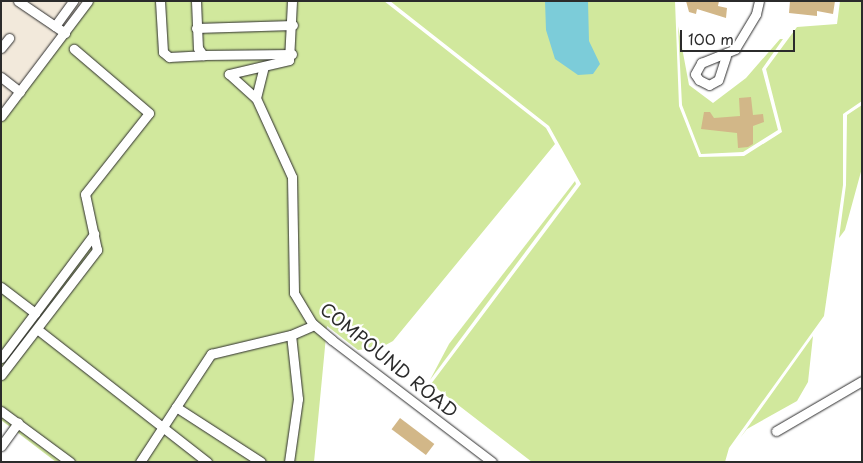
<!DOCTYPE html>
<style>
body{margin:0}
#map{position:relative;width:863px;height:463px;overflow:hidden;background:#fff;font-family:"Playpen Sans",sans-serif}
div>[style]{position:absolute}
.built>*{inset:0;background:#f2e9db}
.green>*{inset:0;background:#d1e89d}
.water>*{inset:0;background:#7cccd9}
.building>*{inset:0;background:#d2b788;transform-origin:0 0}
.roads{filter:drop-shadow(0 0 1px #2b2b2b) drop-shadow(0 0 1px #2b2b2b)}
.minor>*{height:9px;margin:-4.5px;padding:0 4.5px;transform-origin:4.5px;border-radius:4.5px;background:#fff}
span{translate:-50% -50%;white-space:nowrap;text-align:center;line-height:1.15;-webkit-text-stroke:5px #fff;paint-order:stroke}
.street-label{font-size:18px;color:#2b2b2b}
.frame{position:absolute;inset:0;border:2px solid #2b2b2b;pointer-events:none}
.scale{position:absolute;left:680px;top:30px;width:115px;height:22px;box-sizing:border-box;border:2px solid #2b2b2b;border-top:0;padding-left:6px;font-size:15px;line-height:18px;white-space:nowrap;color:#2b2b2b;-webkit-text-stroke:4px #fff;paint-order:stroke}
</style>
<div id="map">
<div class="built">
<i style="clip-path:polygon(1px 1px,89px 1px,1px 116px)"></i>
</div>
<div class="green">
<i style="clip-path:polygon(89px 1px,384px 1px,546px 128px,555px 144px,393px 341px,382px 347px,358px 350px,327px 326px,314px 462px,56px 462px,1px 420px,1px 116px)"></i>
<i style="clip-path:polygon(390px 1px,675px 1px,679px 106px,699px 157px,744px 156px,782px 132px,766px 69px,797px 27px,837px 24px,840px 1px,862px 1px,862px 101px,843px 114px,843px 185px,824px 316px,729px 448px,725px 462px,532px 462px,431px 384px,581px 184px,549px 126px)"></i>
<i style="clip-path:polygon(678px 26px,689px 85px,713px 103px,746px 78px,780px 39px,783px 39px,762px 69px,778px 130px,743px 152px,701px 154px,682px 105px)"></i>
<i style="clip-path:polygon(862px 105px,862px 168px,845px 230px,839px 238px,846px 185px,847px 115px)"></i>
<i style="clip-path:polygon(575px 181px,576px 184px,430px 380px,449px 344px)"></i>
<i style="clip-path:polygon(813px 336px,808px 382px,797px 401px,747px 429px,740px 438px)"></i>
</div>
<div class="water">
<i style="clip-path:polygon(545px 1px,588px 1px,589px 41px,600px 64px,593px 74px,578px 75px,555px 59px,546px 30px)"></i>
</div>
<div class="building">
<i style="clip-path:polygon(686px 1px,719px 1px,718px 6px,727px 8px,726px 18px,697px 9px,696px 14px,689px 12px)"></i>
<i style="clip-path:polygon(790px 1px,835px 1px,833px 14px,817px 11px,817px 16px,789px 13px)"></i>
<i style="clip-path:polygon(751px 97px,753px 115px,763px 114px,764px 122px,753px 126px,753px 144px,748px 147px,738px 148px,737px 133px,701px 129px,704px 112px,710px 112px,714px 118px,740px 116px,739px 98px)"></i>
<i style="left:400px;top:418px;width:43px;height:14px;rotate:37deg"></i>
</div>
<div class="roads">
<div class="minor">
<i style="left:18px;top:1px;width:57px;rotate:34.2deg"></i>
<i style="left:160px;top:1px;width:51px;rotate:86.6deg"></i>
<i style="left:163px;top:52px;width:8px;rotate:40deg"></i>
<i style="left:169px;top:57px;width:34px;rotate:-3deg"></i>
<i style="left:196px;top:1px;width:47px;rotate:87.6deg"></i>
<i style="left:198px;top:48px;width:9px;rotate:54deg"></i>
<i style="left:203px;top:55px;width:89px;rotate:-0.6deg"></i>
<i style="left:292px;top:1px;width:59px;rotate:92.9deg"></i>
<i style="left:289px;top:60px;width:62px;rotate:166.9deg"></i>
<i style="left:229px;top:74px;width:36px;rotate:42deg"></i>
<i style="left:256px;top:98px;width:87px;rotate:65.5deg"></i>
<i style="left:292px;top:177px;width:116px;rotate:89deg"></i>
<i style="left:294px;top:293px;width:35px;rotate:59deg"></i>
<i style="left:312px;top:323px;width:26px;rotate:40deg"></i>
<i style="left:332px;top:340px;width:201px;rotate:37.3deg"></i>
<i style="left:55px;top:26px;width:31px;rotate:-54deg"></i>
<i style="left:196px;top:28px;width:97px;rotate:-1.8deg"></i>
<i style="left:1px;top:48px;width:13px;rotate:-51deg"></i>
<i style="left:726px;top:56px;width:25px;rotate:108deg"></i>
<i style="left:718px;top:80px;width:10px;rotate:151deg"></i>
<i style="left:709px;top:85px;width:11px;rotate:-153deg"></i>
<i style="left:699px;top:80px;width:7px;rotate:-124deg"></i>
<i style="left:695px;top:74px;width:13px;rotate:-61deg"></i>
<i style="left:701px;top:63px;width:37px;rotate:-22deg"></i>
<i style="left:735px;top:49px;width:41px;rotate:-59deg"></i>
<i style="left:756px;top:14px;width:13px;rotate:-77deg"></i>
<i style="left:1px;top:77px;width:24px;rotate:38deg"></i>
<i style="left:256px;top:98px;width:30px;rotate:-76deg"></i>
<i style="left:1px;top:116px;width:144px;rotate:-52.9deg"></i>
<i style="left:1px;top:287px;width:43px;rotate:37.4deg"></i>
<i style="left:35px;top:313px;width:99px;rotate:-53.2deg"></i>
<i style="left:37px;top:329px;width:216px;rotate:38deg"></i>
<i style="left:1px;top:358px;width:56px;rotate:-52.9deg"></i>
<i style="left:1px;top:375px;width:158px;rotate:-52.5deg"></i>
<i style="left:97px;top:250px;width:57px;rotate:-102.1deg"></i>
<i style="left:85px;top:194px;width:103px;rotate:-51.7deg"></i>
<i style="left:149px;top:113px;width:99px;rotate:-139.5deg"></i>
<i style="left:176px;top:407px;width:64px;rotate:-56.6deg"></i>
<i style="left:211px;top:354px;width:82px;rotate:-13.4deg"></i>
<i style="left:291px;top:335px;width:25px;rotate:-23deg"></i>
<i style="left:1px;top:411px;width:86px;rotate:36.5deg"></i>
<i style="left:776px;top:431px;width:99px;rotate:-30.2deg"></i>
<i style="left:1px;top:446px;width:29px;rotate:-54deg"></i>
<i style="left:140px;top:462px;width:66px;rotate:-56.8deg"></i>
<i style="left:176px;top:407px;width:101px;rotate:32.9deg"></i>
<i style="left:289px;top:462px;width:64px;rotate:-81.9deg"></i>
<i style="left:298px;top:399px;width:64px;rotate:-96.2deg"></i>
</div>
</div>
<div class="street-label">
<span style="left:389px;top:360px;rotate:39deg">COMPOUND ROAD</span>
</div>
<div class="frame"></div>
<div class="scale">100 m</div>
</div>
